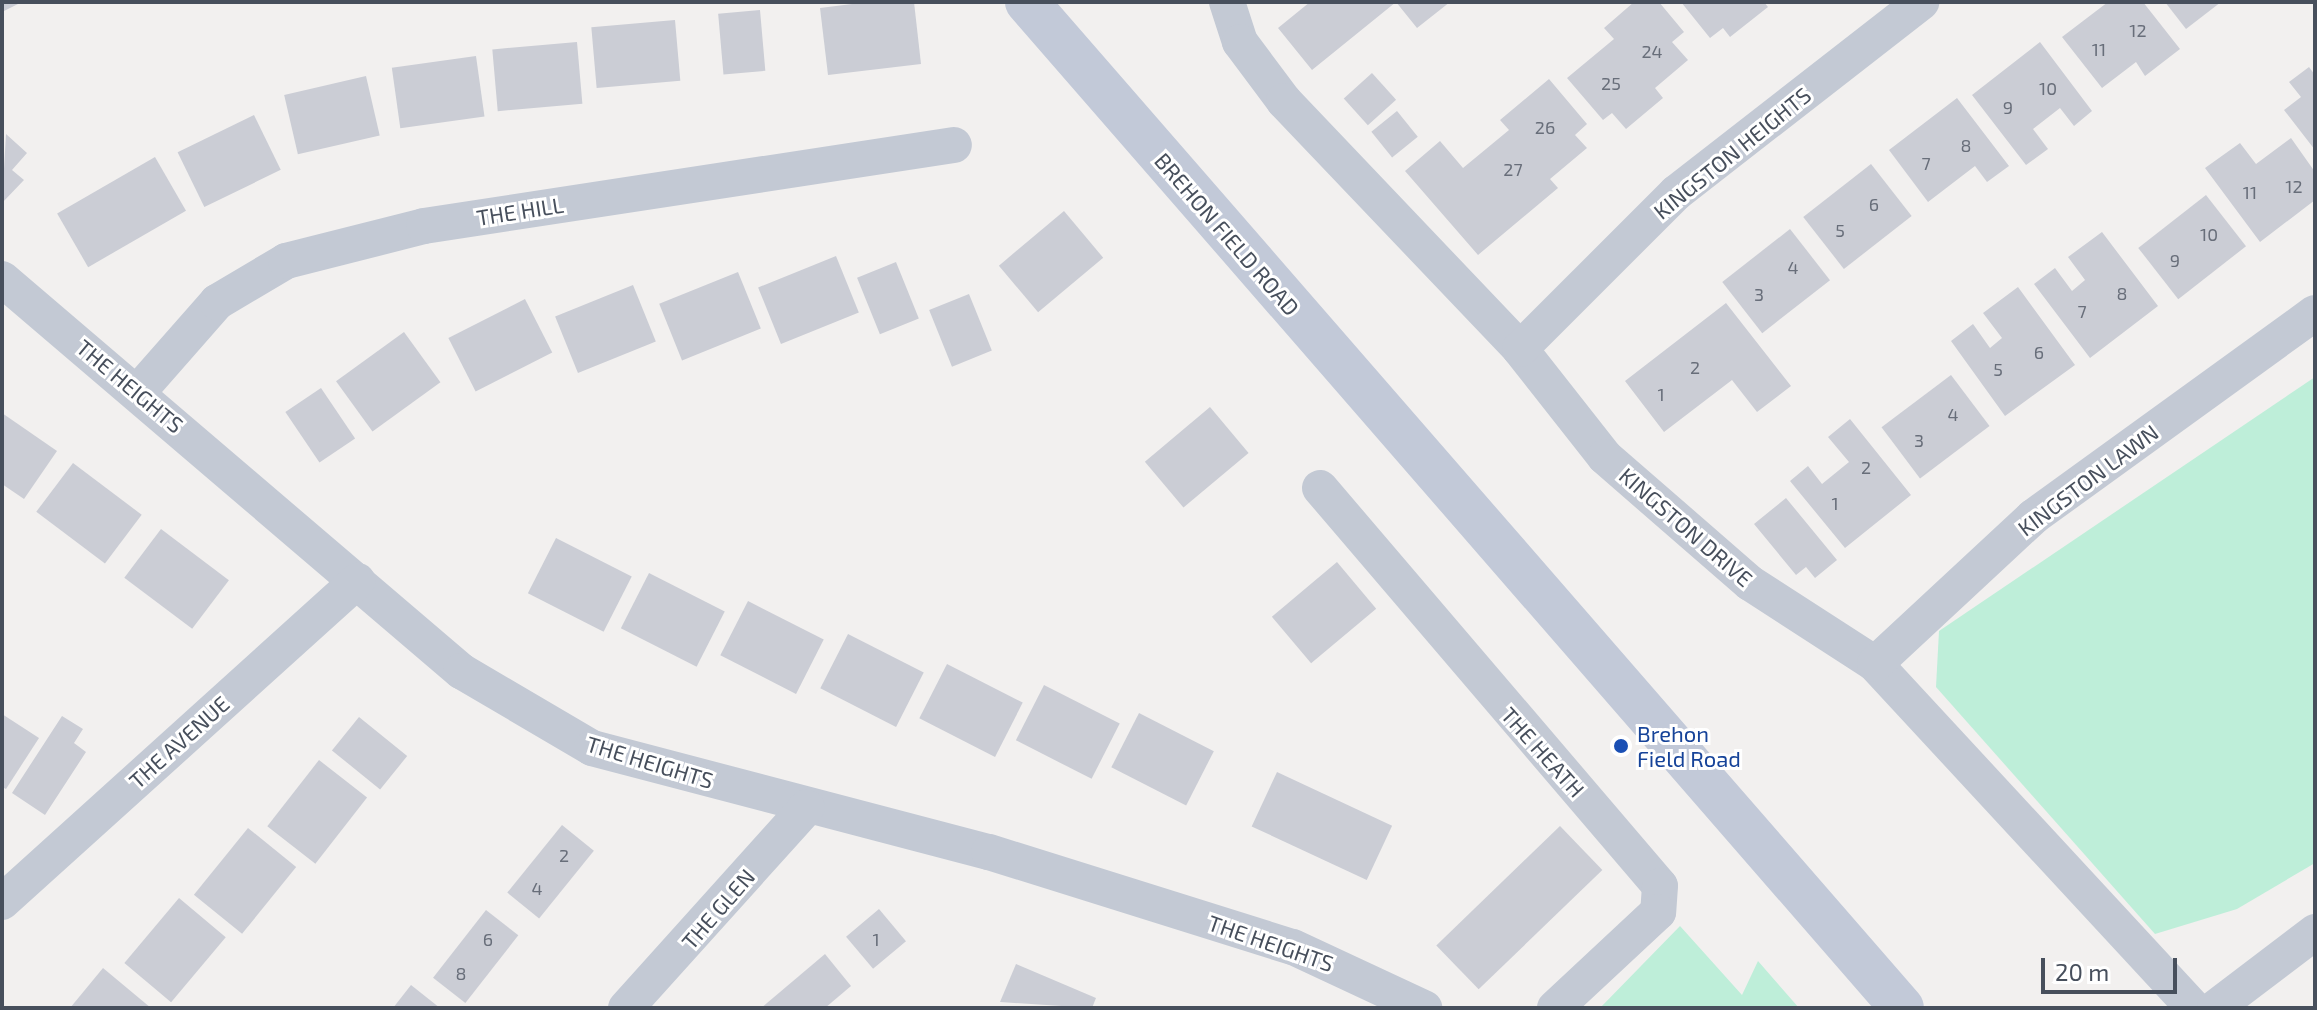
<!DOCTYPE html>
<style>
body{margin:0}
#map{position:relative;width:2317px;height:1010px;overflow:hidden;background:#f2f0ef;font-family:"Exo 2",sans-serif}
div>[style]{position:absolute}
.green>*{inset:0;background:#beeed9}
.building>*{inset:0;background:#cbcdd5;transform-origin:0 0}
.street>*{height:36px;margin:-18px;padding:0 18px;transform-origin:18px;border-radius:18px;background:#c3c9d4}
.secondary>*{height:44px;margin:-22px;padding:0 22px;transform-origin:22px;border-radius:22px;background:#c2c9d8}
.dots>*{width:22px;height:22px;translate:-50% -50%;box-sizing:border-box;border:4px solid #fff;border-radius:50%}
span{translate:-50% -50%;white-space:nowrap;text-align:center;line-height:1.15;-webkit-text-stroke:6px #fff;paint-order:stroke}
.number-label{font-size:18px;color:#686e7a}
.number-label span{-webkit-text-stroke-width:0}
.street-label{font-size:22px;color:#474f5c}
.transit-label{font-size:22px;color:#164399}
.left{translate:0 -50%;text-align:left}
.frame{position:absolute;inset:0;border:4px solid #474f5c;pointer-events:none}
.scale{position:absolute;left:2041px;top:958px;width:136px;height:36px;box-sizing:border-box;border:4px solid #474f5c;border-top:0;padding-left:10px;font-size:24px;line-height:28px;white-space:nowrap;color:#474f5c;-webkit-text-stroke:6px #fff;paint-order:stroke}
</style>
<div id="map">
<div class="green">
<i style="clip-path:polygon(2315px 377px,2315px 863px,2237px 909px,2155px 934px,1936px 687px,1939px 631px)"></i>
<i style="clip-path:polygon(1680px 926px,1742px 995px,1758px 961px,1799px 1008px,1600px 1008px)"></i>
</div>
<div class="building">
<i style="clip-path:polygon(2px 2px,22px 2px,2px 12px)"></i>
<i style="clip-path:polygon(868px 2px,914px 2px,921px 64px,828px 75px,820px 8px)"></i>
<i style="clip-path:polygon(1310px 2px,1450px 2px,1417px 28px,1396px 2px,1312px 70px,1278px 28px)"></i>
<i style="clip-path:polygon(1634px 2px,1659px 2px,1684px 32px,1672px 42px,1688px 60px,1655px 88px,1663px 98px,1626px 129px,1612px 113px,1603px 120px,1567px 78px,1614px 39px,1604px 28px)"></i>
<i style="clip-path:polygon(1681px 2px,1764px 2px,1768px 7px,1730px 37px,1723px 28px,1710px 38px)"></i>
<i style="clip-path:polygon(2108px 2px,2143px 2px,2180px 49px,2145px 76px,2136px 62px,2102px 88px,2062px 37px)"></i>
<i style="clip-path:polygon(2165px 2px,2221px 2px,2186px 29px)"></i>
<i style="left:760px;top:10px;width:61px;height:42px;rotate:85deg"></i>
<i style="left:675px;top:20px;width:61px;height:84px;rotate:85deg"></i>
<i style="left:577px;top:42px;width:62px;height:85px;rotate:85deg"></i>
<i style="clip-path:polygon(2040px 42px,2092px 111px,2074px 126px,2060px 108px,2033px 129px,2048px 149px,2026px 165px,1972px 95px)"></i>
<i style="left:476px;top:56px;width:61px;height:85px;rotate:82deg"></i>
<i style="clip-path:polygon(2309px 67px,2315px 75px,2315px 150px,2284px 110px,2301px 97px,2289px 82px)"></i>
<i style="left:1372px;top:73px;width:36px;height:38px;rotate:48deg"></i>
<i style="left:366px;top:76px;width:61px;height:84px;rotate:77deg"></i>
<i style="clip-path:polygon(1549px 79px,1587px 124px,1575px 135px,1587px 148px,1550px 179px,1558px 188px,1478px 255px,1405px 171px,1440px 141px,1463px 168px,1509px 130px,1500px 120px)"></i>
<i style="clip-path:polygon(1957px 98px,2009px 166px,1987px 182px,1975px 166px,1928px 202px,1889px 150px)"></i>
<i style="left:1397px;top:111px;width:33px;height:33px;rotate:51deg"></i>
<i style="left:254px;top:115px;width:61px;height:85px;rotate:64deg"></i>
<i style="clip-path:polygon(6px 134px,27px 153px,12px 170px,24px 180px,2px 203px)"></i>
<i style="clip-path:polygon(2291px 138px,2315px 172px,2315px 200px,2260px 242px,2205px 168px,2240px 143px,2256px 164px)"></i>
<i style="left:155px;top:157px;width:62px;height:113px;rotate:60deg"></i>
<i style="left:1871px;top:164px;width:66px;height:86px;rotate:52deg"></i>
<i style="left:2206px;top:195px;width:65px;height:86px;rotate:52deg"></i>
<i style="left:1064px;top:211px;width:61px;height:85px;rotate:50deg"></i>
<i style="left:1790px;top:229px;width:65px;height:86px;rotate:52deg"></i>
<i style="clip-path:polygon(2102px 232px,2158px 306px,2090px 358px,2034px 284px,2055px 268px,2072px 291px,2085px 280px,2068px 257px)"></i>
<i style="left:836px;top:256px;width:61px;height:84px;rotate:68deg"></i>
<i style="left:896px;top:262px;width:61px;height:42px;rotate:68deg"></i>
<i style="left:738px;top:272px;width:61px;height:85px;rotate:68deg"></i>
<i style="left:633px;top:285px;width:61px;height:84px;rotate:68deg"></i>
<i style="clip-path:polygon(2018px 287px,2075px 365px,2005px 416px,1951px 341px,1973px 324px,1990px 348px,2002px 338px,1983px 313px)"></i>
<i style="left:969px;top:294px;width:61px;height:43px;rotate:68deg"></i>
<i style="left:525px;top:299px;width:60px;height:86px;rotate:63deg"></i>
<i style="clip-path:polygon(1726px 303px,1791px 386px,1757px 412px,1732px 380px,1664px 432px,1625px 381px)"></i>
<i style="left:404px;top:332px;width:62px;height:84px;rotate:54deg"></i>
<i style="left:1951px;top:375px;width:64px;height:87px;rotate:53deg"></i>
<i style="left:321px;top:388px;width:61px;height:43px;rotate:56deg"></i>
<i style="left:1210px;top:407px;width:60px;height:85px;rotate:50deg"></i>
<i style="clip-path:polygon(2px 413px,57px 451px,24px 499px,2px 484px)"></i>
<i style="clip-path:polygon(1850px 419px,1911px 495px,1845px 548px,1790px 481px,1808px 466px,1822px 484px,1849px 462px,1828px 437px)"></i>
<i style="left:73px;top:463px;width:86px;height:61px;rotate:37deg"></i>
<i style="clip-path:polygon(1786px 498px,1837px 560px,1815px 578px,1806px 567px,1796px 575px,1754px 524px)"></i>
<i style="left:161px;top:529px;width:85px;height:61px;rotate:37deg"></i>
<i style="left:556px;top:538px;width:85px;height:62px;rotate:27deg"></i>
<i style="left:1337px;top:562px;width:61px;height:85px;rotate:50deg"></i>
<i style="left:649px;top:573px;width:85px;height:62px;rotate:27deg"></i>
<i style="left:748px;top:601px;width:85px;height:61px;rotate:27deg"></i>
<i style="left:848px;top:634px;width:85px;height:61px;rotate:27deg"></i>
<i style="left:947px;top:664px;width:85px;height:61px;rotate:27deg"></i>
<i style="left:1044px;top:685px;width:85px;height:62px;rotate:27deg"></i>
<i style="left:1139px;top:713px;width:84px;height:61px;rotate:27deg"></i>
<i style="clip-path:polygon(2px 714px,39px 738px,6px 789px,2px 787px)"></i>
<i style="clip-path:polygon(62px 716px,83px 729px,74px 743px,86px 752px,45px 815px,12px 793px)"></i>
<i style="left:359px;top:717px;width:62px;height:43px;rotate:39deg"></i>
<i style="left:319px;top:760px;width:61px;height:84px;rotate:38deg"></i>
<i style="left:1277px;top:772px;width:127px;height:60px;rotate:25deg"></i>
<i style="left:562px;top:825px;width:41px;height:87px;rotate:39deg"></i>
<i style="left:1560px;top:826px;width:61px;height:172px;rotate:46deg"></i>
<i style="left:248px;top:828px;width:62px;height:86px;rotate:39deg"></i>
<i style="left:179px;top:898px;width:61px;height:85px;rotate:40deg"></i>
<i style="left:879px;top:909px;width:42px;height:43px;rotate:50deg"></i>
<i style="left:486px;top:910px;width:41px;height:86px;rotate:38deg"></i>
<i style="clip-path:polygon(825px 954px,851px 986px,825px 1008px,761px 1008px)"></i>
<i style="clip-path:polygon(1016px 964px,1096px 998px,1092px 1008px,1000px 1002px)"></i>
<i style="clip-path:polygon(103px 968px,151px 1008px,70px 1008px)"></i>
<i style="clip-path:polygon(411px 985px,440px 1008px,393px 1008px)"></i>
</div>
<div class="street">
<i style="left:1227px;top:2px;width:42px;rotate:72deg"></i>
<i style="left:1240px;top:42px;width:74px;rotate:53.3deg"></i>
<i style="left:1284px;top:101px;width:342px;rotate:46.4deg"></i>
<i style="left:1520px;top:349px;width:137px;rotate:51.8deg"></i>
<i style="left:1605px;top:457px;width:192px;rotate:41deg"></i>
<i style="left:1750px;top:583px;width:149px;rotate:32.9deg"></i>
<i style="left:1875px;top:664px;width:468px;rotate:47.2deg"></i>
<i style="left:2px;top:279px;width:604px;rotate:40.5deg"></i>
<i style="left:461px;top:671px;width:152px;rotate:30.4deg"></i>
<i style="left:592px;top:748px;width:410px;rotate:14.7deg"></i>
<i style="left:989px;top:852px;width:318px;rotate:17.4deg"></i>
<i style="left:1293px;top:947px;width:145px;rotate:25deg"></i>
<i style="left:1520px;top:349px;width:221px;rotate:-45deg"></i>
<i style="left:1676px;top:193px;width:311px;rotate:-37.9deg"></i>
<i style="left:138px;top:392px;width:120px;rotate:-48.7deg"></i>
<i style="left:217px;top:302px;width:80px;rotate:-30.7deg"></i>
<i style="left:286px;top:261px;width:142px;rotate:-14.2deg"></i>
<i style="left:424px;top:226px;width:536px;rotate:-8.69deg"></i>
<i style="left:1320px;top:488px;width:523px;rotate:49.49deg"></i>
<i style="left:1660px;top:886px;width:26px;rotate:94deg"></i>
<i style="left:1658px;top:912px;width:141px;rotate:137deg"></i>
<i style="left:1875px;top:664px;width:216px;rotate:-42.9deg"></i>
<i style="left:2033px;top:517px;width:348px;rotate:-35.9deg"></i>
<i style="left:2px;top:902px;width:479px;rotate:-42.1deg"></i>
<i style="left:626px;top:1008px;width:270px;rotate:-48deg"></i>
<i style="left:2215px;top:1008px;width:126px;rotate:-37.2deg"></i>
</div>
<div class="secondary">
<i style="left:1027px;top:2px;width:1333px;rotate:48.98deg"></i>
</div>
<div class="dots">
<i style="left:1621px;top:746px;background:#1a4fb4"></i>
</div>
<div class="number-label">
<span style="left:2138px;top:30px">12</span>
<span style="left:2099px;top:49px">11</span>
<span style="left:1652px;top:51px">24</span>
<span style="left:1611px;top:83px">25</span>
<span style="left:2048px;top:88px">10</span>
<span style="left:2008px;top:107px">9</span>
<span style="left:1545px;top:127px">26</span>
<span style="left:1966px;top:145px">8</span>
<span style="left:1926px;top:163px">7</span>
<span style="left:1513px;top:169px">27</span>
<span style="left:2294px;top:186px">12</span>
<span style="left:2250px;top:192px">11</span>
<span style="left:1874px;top:204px">6</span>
<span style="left:1840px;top:230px">5</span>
<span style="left:2209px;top:234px">10</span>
<span style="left:2175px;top:260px">9</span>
<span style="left:1793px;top:267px">4</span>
<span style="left:2122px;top:293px">8</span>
<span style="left:1759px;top:294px">3</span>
<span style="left:2082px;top:311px">7</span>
<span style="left:2039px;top:352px">6</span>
<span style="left:1695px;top:367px">2</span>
<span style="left:1998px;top:369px">5</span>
<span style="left:1661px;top:394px">1</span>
<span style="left:1953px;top:414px">4</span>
<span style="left:1919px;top:440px">3</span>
<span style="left:1866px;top:467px">2</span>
<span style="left:1835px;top:503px">1</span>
<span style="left:564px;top:855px">2</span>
<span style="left:537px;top:888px">4</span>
<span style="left:488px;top:939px">6</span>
<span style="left:876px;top:939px">1</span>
<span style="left:461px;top:973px">8</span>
</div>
<div class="street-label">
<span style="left:1732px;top:153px;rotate:-39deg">KINGSTON HEIGHTS</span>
<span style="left:520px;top:211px;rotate:-9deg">THE HILL</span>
<span style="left:1227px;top:234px;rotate:49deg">BREHON FIELD ROAD</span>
<span style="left:130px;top:386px;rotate:40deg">THE HEIGHTS</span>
<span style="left:2088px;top:480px;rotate:-37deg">KINGSTON LAWN</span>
<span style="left:1686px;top:527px;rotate:41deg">KINGSTON DRIVE</span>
<span style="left:179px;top:742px;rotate:-42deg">THE AVENUE</span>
<span style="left:1543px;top:752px;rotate:48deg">THE HEATH</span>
<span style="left:650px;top:762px;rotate:17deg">THE HEIGHTS</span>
<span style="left:718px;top:909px;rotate:-49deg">THE GLEN</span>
<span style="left:1271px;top:943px;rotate:19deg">THE HEIGHTS</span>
</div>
<div class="transit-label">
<span class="left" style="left:1637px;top:746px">Brehon<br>Field Road</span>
</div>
<div class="frame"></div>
<div class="scale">20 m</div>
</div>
